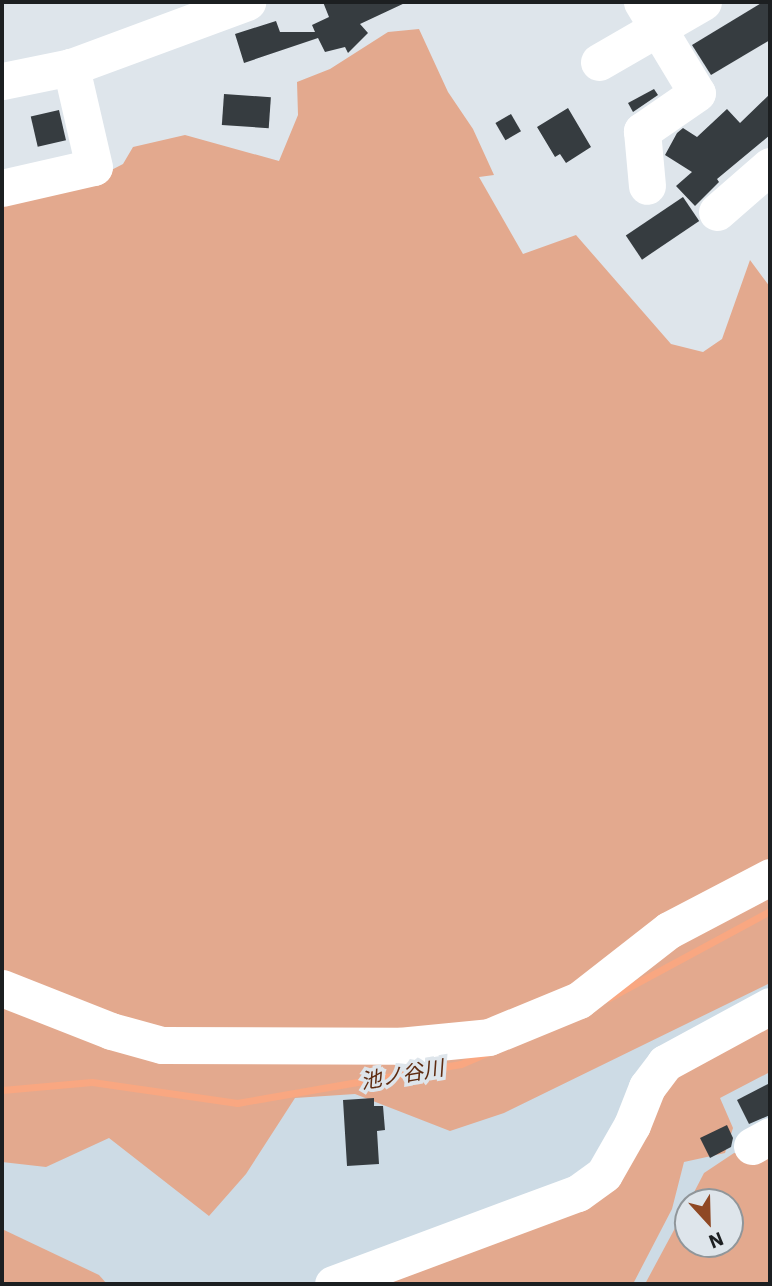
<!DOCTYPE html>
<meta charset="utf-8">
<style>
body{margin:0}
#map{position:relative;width:772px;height:1286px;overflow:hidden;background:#dee5eb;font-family:"IBM Plex Sans","Noto Sans JP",sans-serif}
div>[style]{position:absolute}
.built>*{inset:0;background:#cddbe5}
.green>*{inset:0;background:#e3a98e}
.stream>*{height:7px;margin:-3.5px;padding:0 3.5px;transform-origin:3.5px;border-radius:3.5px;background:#f9a781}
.building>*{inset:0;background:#363c40;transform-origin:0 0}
.minor>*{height:37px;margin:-18.5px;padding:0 18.5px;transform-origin:18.5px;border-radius:18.5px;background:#fff}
span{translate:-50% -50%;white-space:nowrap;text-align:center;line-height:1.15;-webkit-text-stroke:7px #dee5eb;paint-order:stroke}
.water-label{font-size:21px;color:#5e2b10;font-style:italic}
.frame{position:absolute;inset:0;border:4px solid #1c1f21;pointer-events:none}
.north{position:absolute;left:674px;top:1188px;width:70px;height:70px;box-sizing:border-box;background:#dee5eb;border:2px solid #90969a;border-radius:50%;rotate:158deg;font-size:19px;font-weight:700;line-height:28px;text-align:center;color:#1c1f21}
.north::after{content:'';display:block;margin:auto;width:24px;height:32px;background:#8f4824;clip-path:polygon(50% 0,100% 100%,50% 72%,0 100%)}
</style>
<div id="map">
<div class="built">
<i style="clip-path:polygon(evenodd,770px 917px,770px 1284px,2px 1284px,2px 1018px,770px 917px,688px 1202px,730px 1202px,730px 1244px,688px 1244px,688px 1202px)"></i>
</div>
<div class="green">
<i style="clip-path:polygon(419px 29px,448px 92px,473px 129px,494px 175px,479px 177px,523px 254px,576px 235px,671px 344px,703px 352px,722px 339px,750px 260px,770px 287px,770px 983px,504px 1113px,450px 1131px,355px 1094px,295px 1098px,246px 1174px,209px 1216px,109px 1138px,46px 1167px,2px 1162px,2px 197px,94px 179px,123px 164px,133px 147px,185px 135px,279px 161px,298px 115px,297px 82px,330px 69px,388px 32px)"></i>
<i style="clip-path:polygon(770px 1012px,770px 1072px,720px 1098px,733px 1128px,725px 1153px,684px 1162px,672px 1209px,633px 1284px,356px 1284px,568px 1207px,660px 1078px)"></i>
<i style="clip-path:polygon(734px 1153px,770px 1156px,770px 1284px,645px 1284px,688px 1204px,688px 1244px,730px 1244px,730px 1202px,689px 1202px,704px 1173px)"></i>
<i style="clip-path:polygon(2px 1229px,99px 1275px,107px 1284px,2px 1284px)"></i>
</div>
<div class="stream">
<i style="left:609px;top:998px;width:183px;rotate:-28.4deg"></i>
<i style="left:2px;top:1090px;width:90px;rotate:-5.1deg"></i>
<i style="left:92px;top:1082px;width:147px;rotate:8.2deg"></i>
<i style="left:237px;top:1103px;width:227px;rotate:-9.9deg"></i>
<i style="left:461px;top:1064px;width:28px;rotate:-23deg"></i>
</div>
<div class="building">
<i style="clip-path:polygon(323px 2px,407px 2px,360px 24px,368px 33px,348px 53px,345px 47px,325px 52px,318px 38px,244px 63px,235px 34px,276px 21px,280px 32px,315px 32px,312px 25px,329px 17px)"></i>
<i style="clip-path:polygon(763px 2px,770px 2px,770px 40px,711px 75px,692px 45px)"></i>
<i style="clip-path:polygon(654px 89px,658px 95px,633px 112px,628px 103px)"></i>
<i style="left:224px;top:94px;width:47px;height:31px;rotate:4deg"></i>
<i style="clip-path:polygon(770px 94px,770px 135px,717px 179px,719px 182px,695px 206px,676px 186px,692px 172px,665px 155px,677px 133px,683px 128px,697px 137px,727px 109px,740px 123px)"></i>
<i style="clip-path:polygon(568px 108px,591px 147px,566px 163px,560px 154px,555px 157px,537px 127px)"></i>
<i style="left:59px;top:110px;width:31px;height:29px;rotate:77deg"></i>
<i style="left:511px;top:114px;width:20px;height:18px;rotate:60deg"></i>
<i style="left:683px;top:197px;width:29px;height:69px;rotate:56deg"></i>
<i style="clip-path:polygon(770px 1083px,770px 1115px,749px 1124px,737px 1100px)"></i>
<i style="clip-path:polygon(374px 1098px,374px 1106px,383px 1106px,385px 1130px,377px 1131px,379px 1164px,347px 1166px,343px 1100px)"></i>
<i style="clip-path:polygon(727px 1125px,733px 1138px,731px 1147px,710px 1158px,700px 1138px)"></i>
</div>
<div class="minor">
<i style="left:642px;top:2px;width:106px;rotate:58.9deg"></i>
<i style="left:697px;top:93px;width:67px;rotate:145.4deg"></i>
<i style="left:642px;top:131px;width:55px;rotate:84.8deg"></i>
<i style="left:599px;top:62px;width:120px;rotate:-30deg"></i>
<i style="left:2px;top:81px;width:70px;rotate:-11.5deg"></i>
<i style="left:71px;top:67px;width:188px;rotate:-20.3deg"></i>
<i style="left:2px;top:188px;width:94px;rotate:-12.9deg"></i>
<i style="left:94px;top:167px;width:103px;rotate:-103deg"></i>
<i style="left:717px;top:212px;width:70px;rotate:-41deg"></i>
<i style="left:2px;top:988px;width:117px;rotate:21.5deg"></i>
<i style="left:111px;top:1031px;width:53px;rotate:15.4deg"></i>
<i style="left:162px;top:1045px;width:237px;rotate:0.2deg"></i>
<i style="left:399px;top:1046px;width:90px;rotate:-5.7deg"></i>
<i style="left:489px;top:1037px;width:97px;rotate:-22.3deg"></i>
<i style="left:579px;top:1000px;width:114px;rotate:-37.9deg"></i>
<i style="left:669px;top:930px;width:114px;rotate:-27.7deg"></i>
<i style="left:752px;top:1146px;width:21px;rotate:-29deg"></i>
<i style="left:333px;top:1284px;width:261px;rotate:-20.4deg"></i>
<i style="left:578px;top:1193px;width:32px;rotate:-36deg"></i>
<i style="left:604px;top:1174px;width:56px;rotate:-60.3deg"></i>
<i style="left:632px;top:1125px;width:41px;rotate:-68.5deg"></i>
<i style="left:647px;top:1087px;width:30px;rotate:-53deg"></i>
<i style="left:665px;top:1063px;width:119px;rotate:-28.5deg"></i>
</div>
<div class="water-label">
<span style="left:402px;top:1074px;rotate:-10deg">池ノ谷川</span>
</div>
<div class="frame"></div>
<div class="north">N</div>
</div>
